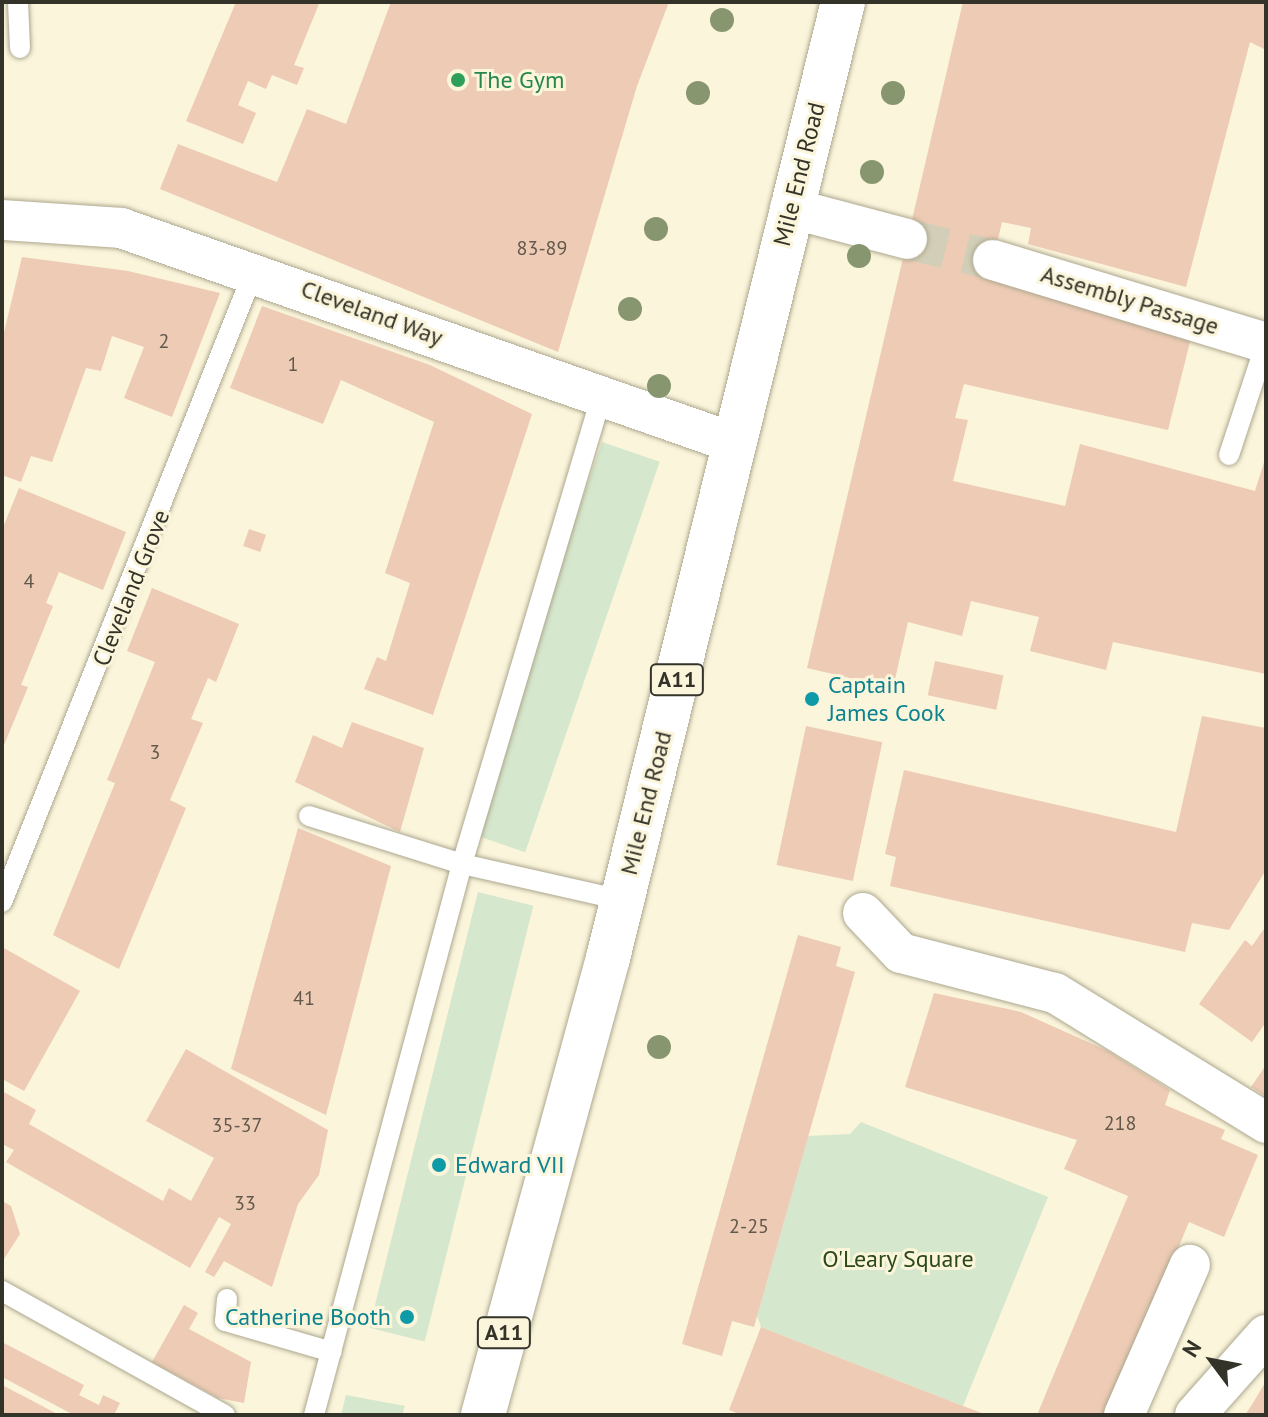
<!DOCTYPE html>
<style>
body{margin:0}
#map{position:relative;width:1268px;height:1417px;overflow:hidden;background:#faf5db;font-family:"PT Sans",sans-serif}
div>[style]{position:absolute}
.green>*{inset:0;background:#d5e7cc;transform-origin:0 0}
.building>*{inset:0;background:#eecbb5;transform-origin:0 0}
.street-tunnel>*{height:40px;margin-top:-20px;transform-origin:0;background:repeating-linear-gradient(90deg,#d2ceb7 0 40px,transparent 0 60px)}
.roads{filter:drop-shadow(0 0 2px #aca78f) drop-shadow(0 0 2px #aca78f)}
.lane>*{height:20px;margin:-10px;padding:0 10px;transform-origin:10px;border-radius:10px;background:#fff}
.street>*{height:40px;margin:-20px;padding:0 20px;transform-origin:20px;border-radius:20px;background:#fff}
.highway>*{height:44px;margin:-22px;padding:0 22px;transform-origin:22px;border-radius:22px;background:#fff}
.trees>*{width:24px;height:24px;margin:-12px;border-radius:50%;background:#889670}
.dots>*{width:22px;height:22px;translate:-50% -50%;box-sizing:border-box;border:4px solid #faf5db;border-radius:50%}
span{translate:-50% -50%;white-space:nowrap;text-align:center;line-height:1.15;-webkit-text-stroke:6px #faf5db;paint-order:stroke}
.number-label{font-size:20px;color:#62594c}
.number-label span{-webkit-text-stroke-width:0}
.shield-label span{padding:2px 6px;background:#faf5db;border:2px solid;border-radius:6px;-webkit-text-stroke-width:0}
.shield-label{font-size:22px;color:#343329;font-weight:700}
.leisure-label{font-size:24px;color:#27864d}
.left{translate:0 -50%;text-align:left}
.street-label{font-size:24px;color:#343329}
.culture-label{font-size:24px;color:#0d838f}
.right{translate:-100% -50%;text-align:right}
.park-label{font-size:24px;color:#2b4819}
.frame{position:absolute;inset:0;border:4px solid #343329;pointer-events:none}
.north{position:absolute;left:1172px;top:1321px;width:80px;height:80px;-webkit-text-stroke:6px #faf5db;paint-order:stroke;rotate:302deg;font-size:22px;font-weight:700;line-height:32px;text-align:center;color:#343329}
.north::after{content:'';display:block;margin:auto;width:28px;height:36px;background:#343329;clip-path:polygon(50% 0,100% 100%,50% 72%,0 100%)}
</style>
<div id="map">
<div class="green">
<i style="left:602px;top:442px;width:61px;height:413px;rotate:19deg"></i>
<i style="left:478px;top:892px;width:57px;height:449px;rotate:14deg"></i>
<i style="clip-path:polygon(861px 1122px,1048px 1197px,963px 1406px,761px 1327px,757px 1316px,808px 1136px,850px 1134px)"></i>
<i style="clip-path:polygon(346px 1395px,405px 1406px,402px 1415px,341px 1415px)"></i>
</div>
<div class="building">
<i style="clip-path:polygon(236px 2px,319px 4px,294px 65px,304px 68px,297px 85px,272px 75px,266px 89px,248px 81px,238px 105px,256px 113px,243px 144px,186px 121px)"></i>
<i style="clip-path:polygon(391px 2px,669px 2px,637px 86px,558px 352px,160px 189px,178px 144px,277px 182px,307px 109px,346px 124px)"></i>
<i style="clip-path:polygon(963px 2px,1266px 2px,1266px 50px,1250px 42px,1186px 287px,1028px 244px,1031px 228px,1002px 222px,993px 260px,1193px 330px,1168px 430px,964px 384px,955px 418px,968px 420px,953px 481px,1065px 506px,1080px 444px,1255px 491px,1266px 456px,1266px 674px,1113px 642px,1106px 670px,1030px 651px,1039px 617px,971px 601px,962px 636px,908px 622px,893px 688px,807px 668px)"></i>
<i style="clip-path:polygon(22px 257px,128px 271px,220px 293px,172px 417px,124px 398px,144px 347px,112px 336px,101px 371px,86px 368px,52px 462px,31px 456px,21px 482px,2px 475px,2px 341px)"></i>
<i style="clip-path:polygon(262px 306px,430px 365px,532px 414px,433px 715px,364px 689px,377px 657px,386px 661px,410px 583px,385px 573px,434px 422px,341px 380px,323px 424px,230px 388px)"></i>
<i style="clip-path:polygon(19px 488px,126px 532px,103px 590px,59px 572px,46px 603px,53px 606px,21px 685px,28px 687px,2px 750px,2px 530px)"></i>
<i style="left:249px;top:529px;width:18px;height:18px;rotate:19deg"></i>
<i style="clip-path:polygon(152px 588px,239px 624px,216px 682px,208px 678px,191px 719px,203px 723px,170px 800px,186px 808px,119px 969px,53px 935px,115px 783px,107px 780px,155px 662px,127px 651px)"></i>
<i style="left:935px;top:661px;width:70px;height:35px;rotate:12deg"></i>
<i style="clip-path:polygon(1202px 716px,1266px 728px,1266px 870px,1229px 930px,1192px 923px,1185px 952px,890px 886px,896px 857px,885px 854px,904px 770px,1176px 832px)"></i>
<i style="clip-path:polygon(352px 722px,424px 748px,400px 832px,295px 782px,313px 735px,342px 748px)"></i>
<i style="left:806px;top:726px;width:78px;height:142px;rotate:12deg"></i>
<i style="clip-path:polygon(298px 828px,391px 866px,326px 1115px,231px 1069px)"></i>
<i style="clip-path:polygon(1266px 926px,1266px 1022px,1252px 1042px,1199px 1004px,1245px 940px,1252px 946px)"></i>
<i style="clip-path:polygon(798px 935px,841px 947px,836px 966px,855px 972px,754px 1327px,732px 1321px,722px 1356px,682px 1344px)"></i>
<i style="clip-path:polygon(2px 947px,80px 991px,24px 1091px,2px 1079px)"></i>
<i style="clip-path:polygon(934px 993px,1021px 1012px,1108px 1051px,1170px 1090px,1165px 1105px,1225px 1130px,1221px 1139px,1258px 1155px,1224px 1237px,1189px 1222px,1109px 1415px,1037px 1415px,1128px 1196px,1064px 1169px,1077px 1140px,905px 1087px)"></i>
<i style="clip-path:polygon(186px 1049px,328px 1130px,319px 1175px,298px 1204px,272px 1287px,224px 1261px,214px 1277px,205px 1272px,231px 1224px,219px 1217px,190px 1268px,6px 1162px,14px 1150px,2px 1144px,2px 1091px,36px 1110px,29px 1124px,163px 1201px,169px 1188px,191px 1201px,214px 1158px,146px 1121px)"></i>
<i style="clip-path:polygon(1266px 1065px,1266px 1097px,1251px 1087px)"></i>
<i style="clip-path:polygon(2px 1201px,11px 1206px,20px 1234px,2px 1262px)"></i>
<i style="clip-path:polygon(184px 1305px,198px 1313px,189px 1329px,251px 1362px,244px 1403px,218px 1398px,152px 1362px)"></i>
<i style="clip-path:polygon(761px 1327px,963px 1406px,987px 1415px,742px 1415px,729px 1410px)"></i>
<i style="clip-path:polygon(2px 1342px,84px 1385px,79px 1395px,99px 1405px,103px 1395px,120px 1403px,114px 1415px,74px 1415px,2px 1377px)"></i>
<i style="clip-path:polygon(1266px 1381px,1266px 1415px,1245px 1415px,1253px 1403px)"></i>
<i style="clip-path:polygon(2px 1385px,29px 1399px,59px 1415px,2px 1415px)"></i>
</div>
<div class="street-tunnel">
<i style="left:907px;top:239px;width:89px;rotate:13.7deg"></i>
</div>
<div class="roads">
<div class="lane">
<i style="left:18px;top:2px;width:46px;rotate:87.5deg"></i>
<i style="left:1229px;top:455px;width:118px;rotate:-71.7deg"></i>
<i style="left:309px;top:816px;width:160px;rotate:17.4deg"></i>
<i style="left:462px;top:864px;width:164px;rotate:12.7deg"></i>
<i style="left:2px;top:902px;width:679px;rotate:-68.23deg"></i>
<i style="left:2px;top:1291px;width:255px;rotate:29.1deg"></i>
<i style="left:227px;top:1299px;width:22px;rotate:95deg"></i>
<i style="left:225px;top:1321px;width:111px;rotate:16.2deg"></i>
<i style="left:314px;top:1415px;width:571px;rotate:-74.97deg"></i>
<i style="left:462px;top:864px;width:484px;rotate:-73.4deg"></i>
</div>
<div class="street">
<i style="left:790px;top:208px;width:121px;rotate:14.8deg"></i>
<i style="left:2px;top:220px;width:119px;rotate:3.8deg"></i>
<i style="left:121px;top:228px;width:650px;rotate:19.33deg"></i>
<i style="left:993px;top:260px;width:285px;rotate:16.9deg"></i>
<i style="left:863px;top:913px;width:55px;rotate:46.5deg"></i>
<i style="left:901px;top:953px;width:159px;rotate:14.6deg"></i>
<i style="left:1055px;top:993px;width:248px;rotate:31.6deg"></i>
<i style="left:1124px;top:1415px;width:164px;rotate:-66.3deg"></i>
<i style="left:1195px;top:1415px;width:107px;rotate:-48.4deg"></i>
</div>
<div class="highway">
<i style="left:483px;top:1415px;width:474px;rotate:-74.7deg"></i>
<i style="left:608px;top:958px;width:984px;rotate:-76.19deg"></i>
</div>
</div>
<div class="trees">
<i style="left:722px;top:20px"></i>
<i style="left:698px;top:93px"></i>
<i style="left:893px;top:93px"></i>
<i style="left:872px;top:172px"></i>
<i style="left:656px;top:229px"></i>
<i style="left:859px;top:256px"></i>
<i style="left:630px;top:309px"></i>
<i style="left:659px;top:386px"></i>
<i style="left:659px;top:1047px"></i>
</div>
<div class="dots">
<i style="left:458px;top:80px;background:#2e9e5b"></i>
<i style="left:812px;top:699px;background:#0f9aa8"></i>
<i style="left:439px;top:1165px;background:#0f9aa8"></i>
<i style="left:407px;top:1317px;background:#0f9aa8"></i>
</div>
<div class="number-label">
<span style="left:542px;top:248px">83-89</span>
<span style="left:164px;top:341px">2</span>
<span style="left:293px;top:364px">1</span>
<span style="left:29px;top:581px">4</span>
<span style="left:155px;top:752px">3</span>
<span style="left:304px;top:998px">41</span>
<span style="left:1120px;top:1123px">218</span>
<span style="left:237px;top:1125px">35-37</span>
<span style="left:245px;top:1203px">33</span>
<span style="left:749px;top:1226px">2-25</span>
</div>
<div class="shield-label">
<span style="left:677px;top:680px">A11</span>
<span style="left:504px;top:1333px">A11</span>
</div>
<div class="leisure-label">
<span class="left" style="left:474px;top:80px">The Gym</span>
</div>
<div class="street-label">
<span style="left:799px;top:174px;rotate:-76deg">Mile End Road</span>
<span style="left:1130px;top:300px;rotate:17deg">Assembly Passage</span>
<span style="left:372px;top:313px;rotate:20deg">Cleveland Way</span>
<span style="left:131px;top:588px;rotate:-68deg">Cleveland Grove</span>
<span style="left:646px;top:803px;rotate:-76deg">Mile End Road</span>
</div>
<div class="culture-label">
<span class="left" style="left:828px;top:699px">Captain<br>James Cook</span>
<span class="left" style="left:455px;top:1165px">Edward VII</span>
<span class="right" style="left:391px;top:1317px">Catherine Booth</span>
</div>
<div class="park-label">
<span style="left:898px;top:1259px">O'Leary Square</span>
</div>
<div class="frame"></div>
<div class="north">N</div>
</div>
